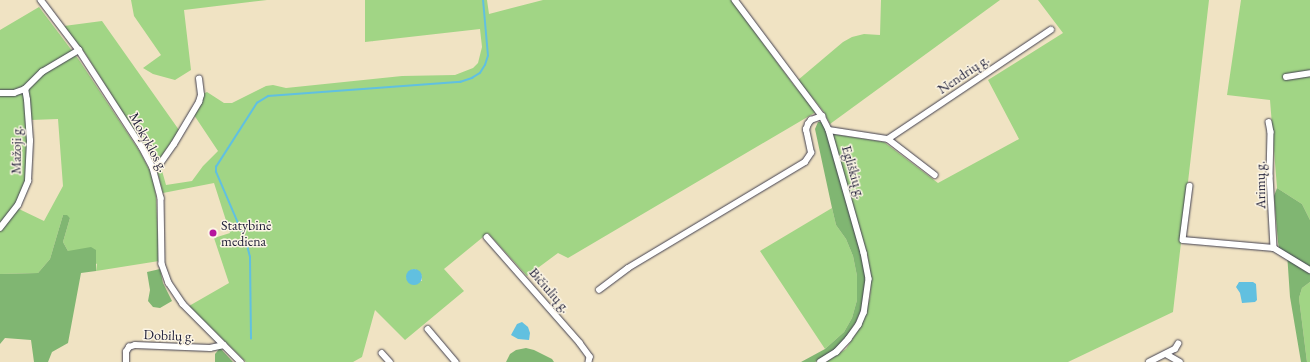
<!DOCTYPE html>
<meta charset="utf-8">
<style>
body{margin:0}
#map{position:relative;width:1310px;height:362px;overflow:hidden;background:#f0e3c3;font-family:"EB Garamond",serif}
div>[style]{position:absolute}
.green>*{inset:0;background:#a1d585}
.forest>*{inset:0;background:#80b672}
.water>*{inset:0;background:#61c0e0}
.round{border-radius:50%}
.stream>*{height:1.5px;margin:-0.75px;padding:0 0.75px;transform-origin:0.75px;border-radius:0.75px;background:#61c0e0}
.roads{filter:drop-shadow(0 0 1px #413f4f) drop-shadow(0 0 1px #413f4f)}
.street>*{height:5.5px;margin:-2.75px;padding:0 2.75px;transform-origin:2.75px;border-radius:2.75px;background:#fff}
.dots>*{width:11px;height:11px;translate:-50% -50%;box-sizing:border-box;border:2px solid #fcf5e5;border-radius:50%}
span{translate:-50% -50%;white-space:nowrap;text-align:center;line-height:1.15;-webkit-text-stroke:3px #fcf5e5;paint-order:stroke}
.street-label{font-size:14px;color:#22223b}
.poi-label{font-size:14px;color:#22223b}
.left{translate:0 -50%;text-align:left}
</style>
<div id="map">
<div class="green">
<i style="clip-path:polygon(131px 0,267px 0,184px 10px,191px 70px,175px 80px,153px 74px,143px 68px,161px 55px,134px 16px)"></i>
<i style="clip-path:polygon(evenodd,365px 0,487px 0,489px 14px,543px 0,731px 0,793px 84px,816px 112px,568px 258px,558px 253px,527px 276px,488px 233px,444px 269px,464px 291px,405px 340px,375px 310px,362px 357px,353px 362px,246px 362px,189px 306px,229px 283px,214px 238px,230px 233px,214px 183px,163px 193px,155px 163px,85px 53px,64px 26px,102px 21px,179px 130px,159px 160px,166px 185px,192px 181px,203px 166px,218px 151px,194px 115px,201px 105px,203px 94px,207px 92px,224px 103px,232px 103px,266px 86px,273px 85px,286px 88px,402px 76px,455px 75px,473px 68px,478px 63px,482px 47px,480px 29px,365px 42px,365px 0,415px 269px,422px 276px,422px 281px,406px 278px,411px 270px,415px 269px)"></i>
<i style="clip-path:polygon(881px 0,1000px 0,830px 124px,824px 112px,798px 80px,843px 42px,852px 37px,864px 34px,880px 35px)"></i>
<i style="clip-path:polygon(1038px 0,1209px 0,1173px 312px,1068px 362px,826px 362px,846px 349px,859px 329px,870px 298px,871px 284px,868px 257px,840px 162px,833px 134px,884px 142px,938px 183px,1019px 139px,988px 80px,1063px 33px)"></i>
<i style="clip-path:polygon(1241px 0,1310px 0,1310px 220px,1302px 204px,1277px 188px,1270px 100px,1227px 95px)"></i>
<i style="clip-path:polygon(evenodd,39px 7px,79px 60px,140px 152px,152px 175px,156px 196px,159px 261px,96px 271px,97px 264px,68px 251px,63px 242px,70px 218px,63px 215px,50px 259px,38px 273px,0 274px,0 30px,39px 7px,58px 119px,63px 186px,44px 221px,19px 209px,31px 182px,31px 120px,58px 119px)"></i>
<i style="clip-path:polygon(832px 208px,836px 225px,846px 239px,853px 256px,857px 276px,857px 300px,852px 318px,844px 332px,825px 349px,760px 251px)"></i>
<i style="clip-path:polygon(1310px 282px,1310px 362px,1307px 362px,1299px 298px,1302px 288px)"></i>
</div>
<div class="forest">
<i style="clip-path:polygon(818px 122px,822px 122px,826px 129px,863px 259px,867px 283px,863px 305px,856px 322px,840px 346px,815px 362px,801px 362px,825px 349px,844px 332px,852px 318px,857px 300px,857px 276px,853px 256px,846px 239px,836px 225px,832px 208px,815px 129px)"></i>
<i style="clip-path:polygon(1277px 188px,1302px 204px,1310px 220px,1310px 282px,1302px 288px,1299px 298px,1307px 362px,1301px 362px,1290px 297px,1287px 253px,1279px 248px,1278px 242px,1274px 196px)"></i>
<i style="clip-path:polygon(63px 215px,67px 215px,70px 218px,63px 242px,68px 251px,91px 247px,96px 250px,96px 271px,81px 273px,68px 343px,52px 352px,48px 362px,34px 362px,31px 340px,5px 338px,0 344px,0 274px,38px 273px,50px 259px)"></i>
<i style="clip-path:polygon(160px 269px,163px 283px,172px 301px,160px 308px,153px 307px,148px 301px,150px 290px,147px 272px)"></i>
<i style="clip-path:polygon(220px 348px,233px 362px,215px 362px,215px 354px)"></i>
<i style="clip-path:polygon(526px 348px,534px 350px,552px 359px,554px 362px,506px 362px,510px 354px,516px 350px)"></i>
</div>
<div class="water">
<i class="round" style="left:406px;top:269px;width:16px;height:16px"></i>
<i style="clip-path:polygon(1239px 282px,1253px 282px,1256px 284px,1257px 300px,1255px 302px,1242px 303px,1240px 293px,1236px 287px)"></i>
<i style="clip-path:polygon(522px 322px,528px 327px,530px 333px,529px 340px,518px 339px,511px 335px,517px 324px)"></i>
</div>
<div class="stream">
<i style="left:251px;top:339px;width:82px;rotate:-90.7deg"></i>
<i style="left:250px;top:257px;width:16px;rotate:-105deg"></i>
<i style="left:246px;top:242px;width:76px;rotate:-113.2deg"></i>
<i style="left:216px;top:172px;width:5px;rotate:-90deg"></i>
<i style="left:216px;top:167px;width:76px;rotate:-57.4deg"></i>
<i style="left:257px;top:103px;width:13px;rotate:-32deg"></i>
<i style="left:268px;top:96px;width:193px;rotate:-4.2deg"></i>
<i style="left:460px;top:82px;width:13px;rotate:-18deg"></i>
<i style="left:472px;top:78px;width:9px;rotate:-32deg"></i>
<i style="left:480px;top:73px;width:9px;rotate:-58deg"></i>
<i style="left:485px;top:65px;width:9px;rotate:-72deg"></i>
<i style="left:488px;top:56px;width:56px;rotate:-95.1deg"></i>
</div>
<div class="roads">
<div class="street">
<i style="left:41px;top:0;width:63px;rotate:52.8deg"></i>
<i style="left:79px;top:50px;width:116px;rotate:57deg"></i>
<i style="left:142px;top:147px;width:24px;rotate:62deg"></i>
<i style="left:153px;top:168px;width:31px;rotate:75deg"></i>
<i style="left:161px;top:198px;width:66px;rotate:89.1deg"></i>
<i style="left:162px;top:264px;width:20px;rotate:70deg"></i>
<i style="left:169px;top:283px;width:25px;rotate:56deg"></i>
<i style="left:183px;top:304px;width:82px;rotate:45deg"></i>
<i style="left:735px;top:0;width:145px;rotate:53.1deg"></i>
<i style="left:822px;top:116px;width:16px;rotate:63deg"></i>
<i style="left:829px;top:130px;width:128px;rotate:74.1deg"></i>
<i style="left:864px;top:253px;width:26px;rotate:79deg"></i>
<i style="left:869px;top:279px;width:34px;rotate:98deg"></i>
<i style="left:864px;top:313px;width:13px;rotate:113deg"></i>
<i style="left:859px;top:325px;width:17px;rotate:126deg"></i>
<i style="left:849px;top:339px;width:18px;rotate:133deg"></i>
<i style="left:837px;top:352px;width:19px;rotate:148deg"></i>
<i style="left:1286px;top:77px;width:24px;rotate:-9deg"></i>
<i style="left:0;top:93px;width:14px"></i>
<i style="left:14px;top:93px;width:12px;rotate:-20deg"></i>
<i style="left:25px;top:89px;width:24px;rotate:-45deg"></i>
<i style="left:42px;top:72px;width:43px;rotate:-30.7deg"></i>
<i style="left:1269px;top:122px;width:10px;rotate:79deg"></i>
<i style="left:1271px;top:132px;width:44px;rotate:91.3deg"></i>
<i style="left:1270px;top:176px;width:72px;rotate:86.8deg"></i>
<i style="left:829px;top:130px;width:60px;rotate:8.7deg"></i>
<i style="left:888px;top:139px;width:59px;rotate:37.5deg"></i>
<i style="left:888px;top:139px;width:196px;rotate:-33.8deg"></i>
<i style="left:153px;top:168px;width:8px;rotate:-30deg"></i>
<i style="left:160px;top:164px;width:24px;rotate:-55deg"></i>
<i style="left:174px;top:144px;width:49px;rotate:-59.2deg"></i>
<i style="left:199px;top:102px;width:7px;rotate:-74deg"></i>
<i style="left:201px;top:95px;width:16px;rotate:-97deg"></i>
<i style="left:1190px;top:186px;width:54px;rotate:97.4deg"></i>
<i style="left:1183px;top:240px;width:91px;rotate:5deg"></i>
<i style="left:1274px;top:248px;width:42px;rotate:31.4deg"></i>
<i style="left:0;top:228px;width:29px;rotate:-52deg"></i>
<i style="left:18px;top:205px;width:26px;rotate:-67deg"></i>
<i style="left:28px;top:181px;width:40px;rotate:-87.1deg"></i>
<i style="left:30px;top:141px;width:41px;rotate:-94.2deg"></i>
<i style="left:27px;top:100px;width:11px;rotate:-100deg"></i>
<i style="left:487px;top:237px;width:141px;rotate:48.7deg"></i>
<i style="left:580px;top:343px;width:17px;rotate:54deg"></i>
<i style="left:590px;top:357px;width:5px;rotate:101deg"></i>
<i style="left:599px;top:290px;width:36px;rotate:-37deg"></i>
<i style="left:628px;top:268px;width:206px;rotate:-30.9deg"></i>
<i style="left:805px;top:162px;width:11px;rotate:-56deg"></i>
<i style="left:811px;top:153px;width:24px;rotate:-102deg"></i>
<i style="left:806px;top:130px;width:6px;rotate:-72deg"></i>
<i style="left:808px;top:124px;width:5px;rotate:-53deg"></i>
<i style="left:811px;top:120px;width:12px;rotate:-20deg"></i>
<i style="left:428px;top:329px;width:43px;rotate:49.7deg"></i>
<i style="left:382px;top:353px;width:12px;rotate:48deg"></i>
<i style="left:1166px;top:354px;width:16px;rotate:30deg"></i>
<i style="left:126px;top:362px;width:10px;rotate:-90deg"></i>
<i style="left:126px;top:352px;width:6px;rotate:-59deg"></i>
<i style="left:129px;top:347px;width:6px;rotate:-18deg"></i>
<i style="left:135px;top:345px;width:75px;rotate:2.3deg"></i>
<i style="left:210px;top:348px;width:14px;rotate:-12deg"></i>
<i style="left:1149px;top:362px;width:29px;rotate:-27deg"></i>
<i style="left:1175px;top:349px;width:6px;rotate:-59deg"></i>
</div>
</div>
<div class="dots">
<i style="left:213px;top:233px;background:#b5179e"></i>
</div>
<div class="street-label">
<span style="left:963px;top:74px;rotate:-34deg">Nendrių g.</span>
<span style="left:149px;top:142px;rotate:61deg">Mokyklos g.</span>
<span style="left:16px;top:150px;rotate:-89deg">Mažoji g.</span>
<span style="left:854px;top:172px;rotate:74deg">Egliškių g.</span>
<span style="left:1260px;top:185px;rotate:-91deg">Arimų g.</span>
<span style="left:550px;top:290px;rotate:49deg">Bičiulių g.</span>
<span style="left:169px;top:335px;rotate:2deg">Dobilų g.</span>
</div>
<div class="poi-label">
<span class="left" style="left:221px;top:233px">Statybinė<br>mediena</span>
</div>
</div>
